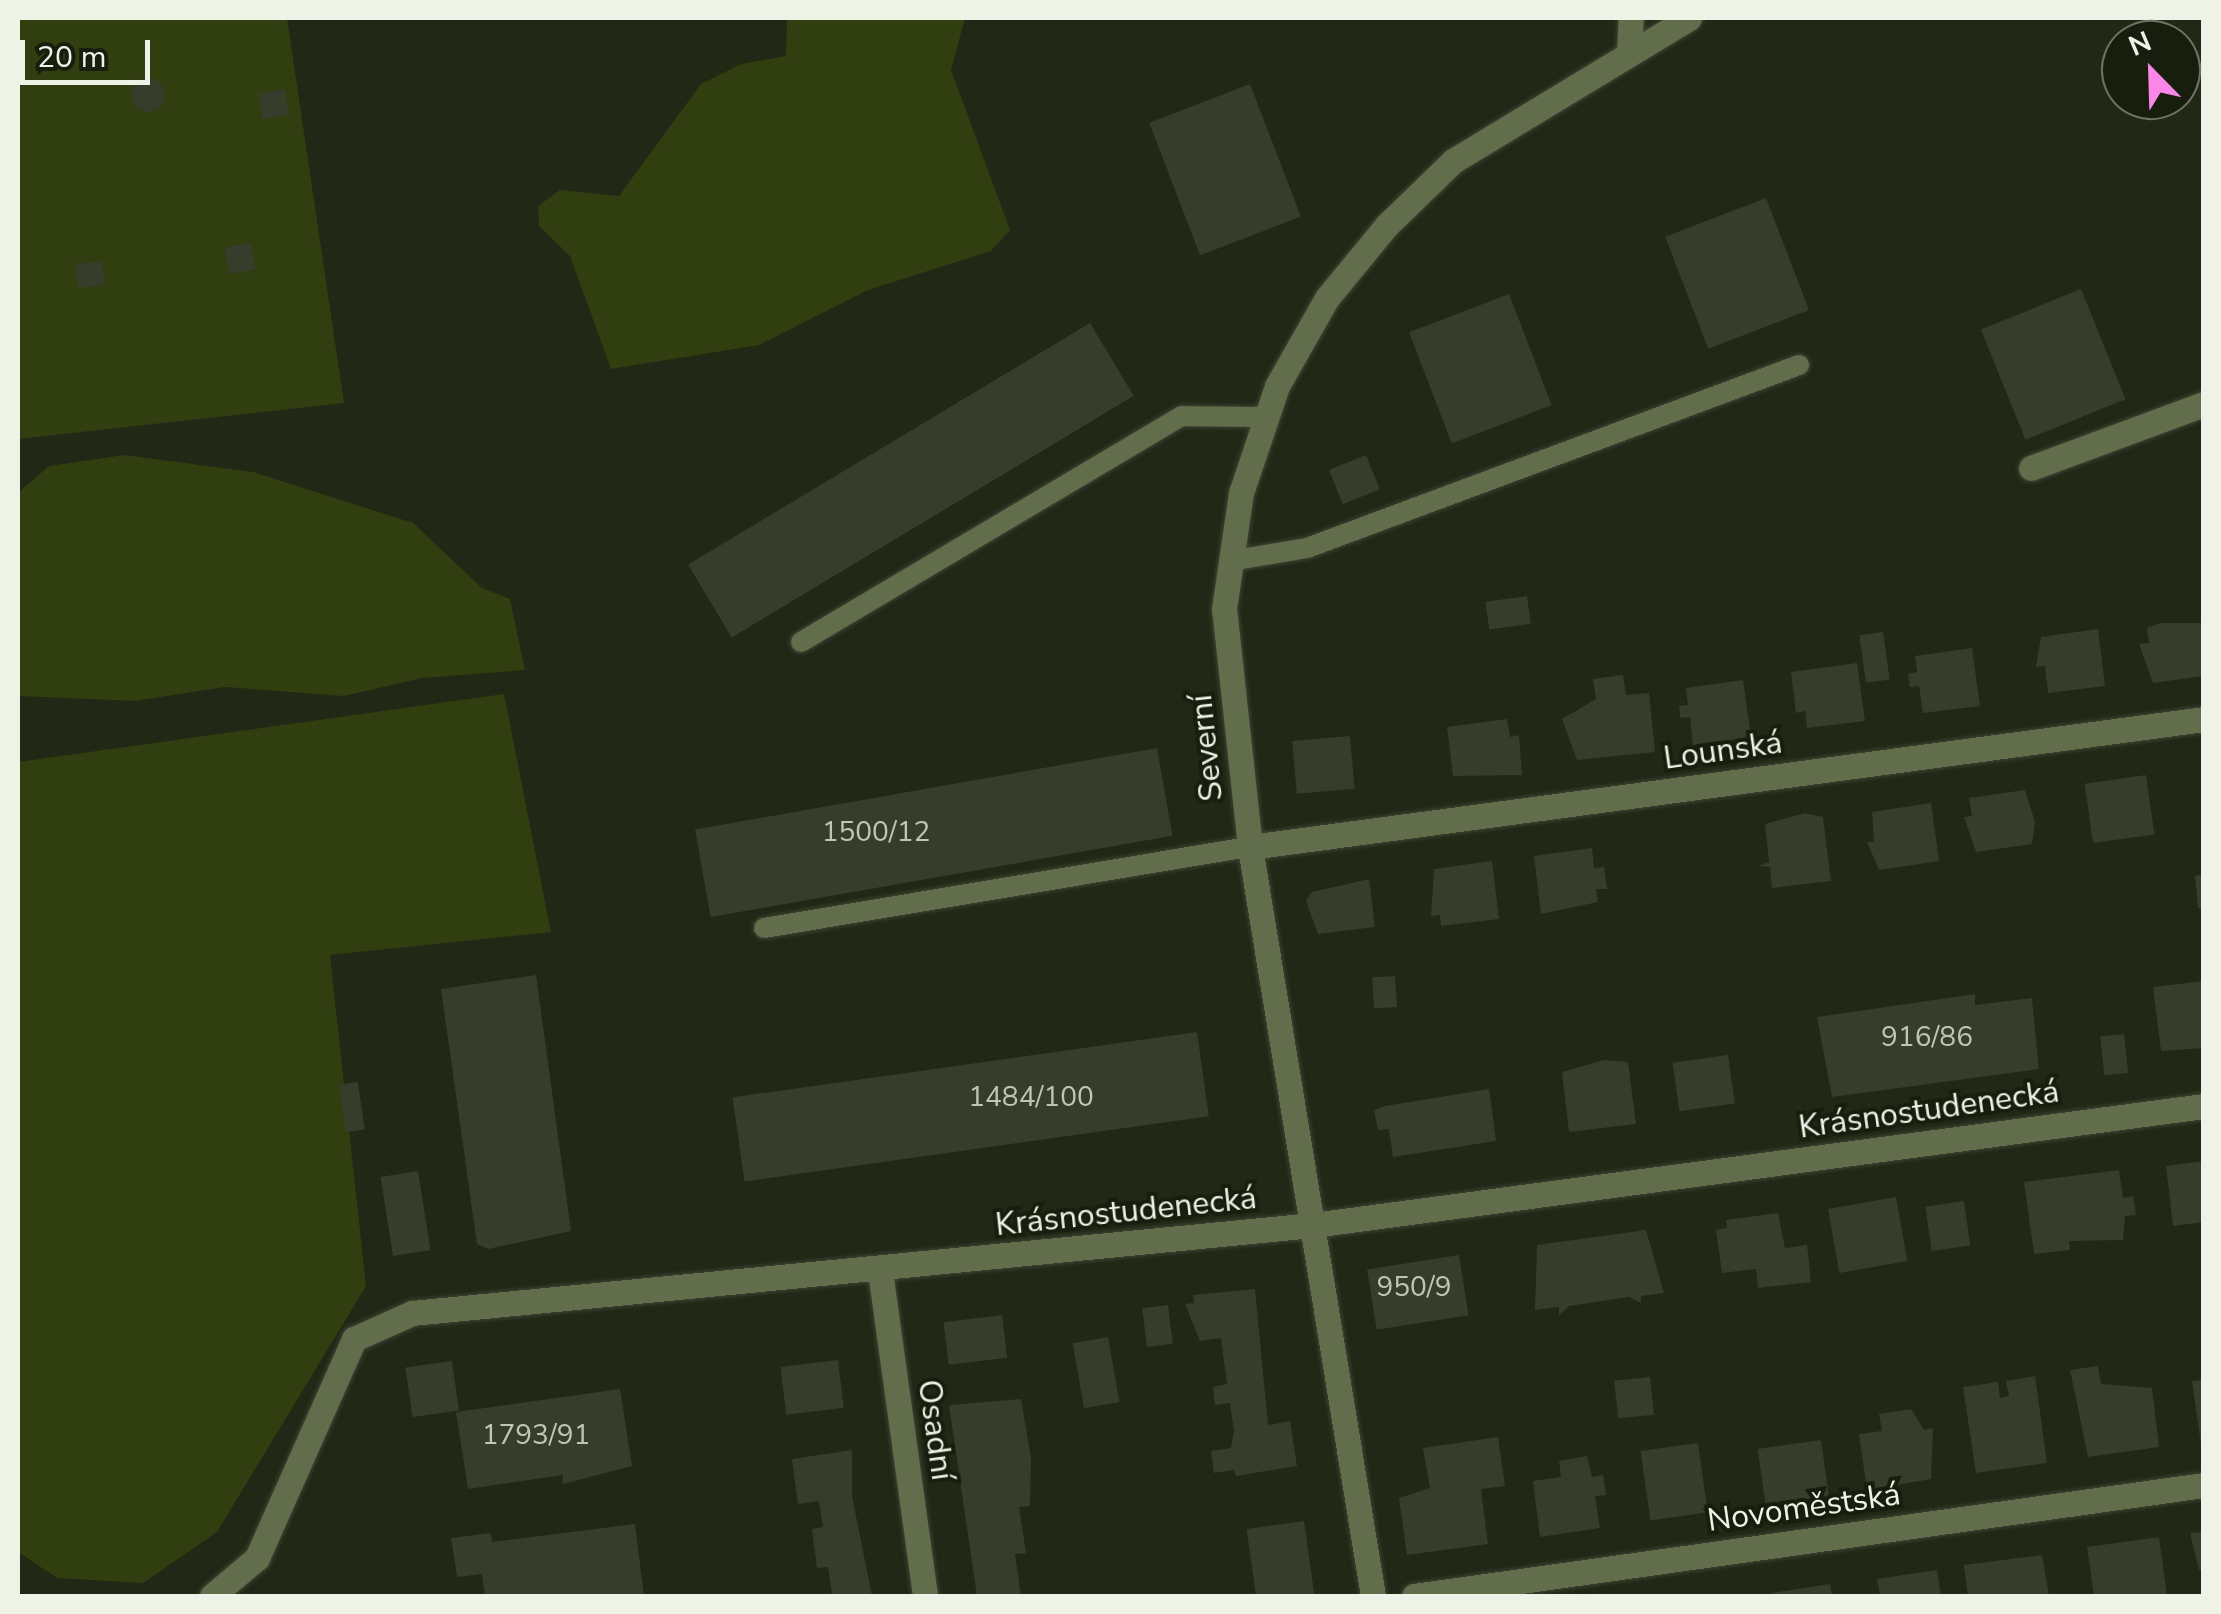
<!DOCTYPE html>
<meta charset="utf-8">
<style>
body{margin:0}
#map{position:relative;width:2221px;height:1614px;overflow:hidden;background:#222716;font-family:"Nunito Sans",sans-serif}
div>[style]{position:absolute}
.green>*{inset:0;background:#313e0f}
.building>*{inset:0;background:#373d2b;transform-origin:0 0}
.round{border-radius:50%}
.roads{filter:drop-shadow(0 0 2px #3f4333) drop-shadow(0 0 2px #3f4333)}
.service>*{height:20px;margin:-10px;padding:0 10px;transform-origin:10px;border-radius:10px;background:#616d4b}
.minor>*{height:25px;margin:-12.5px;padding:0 12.5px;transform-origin:12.5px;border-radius:12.5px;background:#616d4b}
span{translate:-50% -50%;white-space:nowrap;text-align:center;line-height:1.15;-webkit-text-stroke:8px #181e0d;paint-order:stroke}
.number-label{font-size:28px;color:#c0c5b8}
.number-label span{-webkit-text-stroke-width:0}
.street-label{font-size:32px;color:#eef2e7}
.frame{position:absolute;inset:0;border:20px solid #eef2e7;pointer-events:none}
.north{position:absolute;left:2101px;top:20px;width:100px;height:100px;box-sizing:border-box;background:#181e0d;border:2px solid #6e7364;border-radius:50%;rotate:337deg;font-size:28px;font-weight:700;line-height:40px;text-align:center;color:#eef2e7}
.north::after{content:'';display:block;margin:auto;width:35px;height:45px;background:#fa87e7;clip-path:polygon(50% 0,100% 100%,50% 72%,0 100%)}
.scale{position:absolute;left:20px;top:40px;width:130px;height:45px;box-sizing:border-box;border:5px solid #eef2e7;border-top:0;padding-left:12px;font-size:30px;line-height:35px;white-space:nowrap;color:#eef2e7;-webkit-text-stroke:8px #181e0d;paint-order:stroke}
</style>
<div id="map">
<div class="green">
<i style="clip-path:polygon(18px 18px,287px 18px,344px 403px,18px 439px)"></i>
<i style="clip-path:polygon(787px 18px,965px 18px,951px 70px,1010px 230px,991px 251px,868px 290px,759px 345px,611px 369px,570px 256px,539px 226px,538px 206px,560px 190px,619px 196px,701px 84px,741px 64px,786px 56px)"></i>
<i style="clip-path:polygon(124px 455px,253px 472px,413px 523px,482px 588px,510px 599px,525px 670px,423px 678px,343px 696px,225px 687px,135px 701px,18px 696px,18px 493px,49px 466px)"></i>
<i style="clip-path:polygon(504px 694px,551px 932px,330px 955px,366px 1286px,217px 1532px,143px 1583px,57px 1578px,18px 1552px,18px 762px)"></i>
</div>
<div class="building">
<i class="round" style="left:131px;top:78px;width:34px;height:34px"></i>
<i style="left:1250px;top:84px;width:142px;height:108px;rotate:69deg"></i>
<i style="left:285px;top:89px;width:26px;height:27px;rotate:81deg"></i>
<i style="left:1766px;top:198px;width:120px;height:108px;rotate:69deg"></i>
<i style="left:251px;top:243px;width:27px;height:27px;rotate:80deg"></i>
<i style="left:102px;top:261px;width:24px;height:27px;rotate:83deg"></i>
<i style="left:2081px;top:289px;width:119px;height:108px;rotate:68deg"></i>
<i style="left:1509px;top:294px;width:119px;height:107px;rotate:69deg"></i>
<i style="left:1090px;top:323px;width:85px;height:469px;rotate:59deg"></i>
<i style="left:1366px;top:455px;width:37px;height:40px;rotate:68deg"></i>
<i style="left:1527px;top:596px;width:28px;height:42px;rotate:82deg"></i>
<i style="clip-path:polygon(2160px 623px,2204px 623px,2204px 676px,2153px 683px,2139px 644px,2149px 643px,2147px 628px)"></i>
<i style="clip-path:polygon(2098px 629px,2105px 686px,2048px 693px,2045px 666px,2036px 667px,2041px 637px)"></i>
<i style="left:1883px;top:632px;width:48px;height:24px;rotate:82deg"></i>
<i style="clip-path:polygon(1972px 648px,1980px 706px,1923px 713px,1919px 686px,1910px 687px,1908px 674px,1917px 672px,1915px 656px)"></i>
<i style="clip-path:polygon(1857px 663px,1865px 721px,1807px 728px,1805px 711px,1796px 713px,1791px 672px)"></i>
<i style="clip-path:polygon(1623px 675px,1626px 695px,1649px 693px,1655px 752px,1577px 760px,1562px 719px,1596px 699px,1593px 679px)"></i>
<i style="clip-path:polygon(1743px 680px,1751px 737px,1693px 745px,1690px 717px,1680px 718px,1679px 706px,1688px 705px,1686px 688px)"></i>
<i style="clip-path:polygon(1507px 719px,1510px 737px,1519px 735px,1522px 775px,1453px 776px,1447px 727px)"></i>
<i style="left:1350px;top:736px;width:53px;height:58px;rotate:85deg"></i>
<i style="left:1157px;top:748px;width:89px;height:469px;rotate:80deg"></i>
<i style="left:2146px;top:775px;width:60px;height:62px;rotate:82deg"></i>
<i style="clip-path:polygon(2025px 790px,2035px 822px,2032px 844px,1976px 852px,1964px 817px,1972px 816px,1969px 798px)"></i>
<i style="clip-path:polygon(1931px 803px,1939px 861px,1879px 870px,1867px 842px,1874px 842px,1872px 812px)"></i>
<i style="clip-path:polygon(1805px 813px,1823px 817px,1831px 881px,1772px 888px,1770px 867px,1758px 866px,1769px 862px,1765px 824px)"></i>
<i style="clip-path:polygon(1592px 848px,1594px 868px,1604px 867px,1607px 889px,1596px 889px,1598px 902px,1541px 914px,1534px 856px)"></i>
<i style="clip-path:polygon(1492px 861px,1499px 919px,1441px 926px,1440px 915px,1431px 916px,1434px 869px)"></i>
<i style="clip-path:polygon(2204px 874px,2204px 908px,2198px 908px,2195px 876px)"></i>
<i style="clip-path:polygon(1369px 879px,1375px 927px,1318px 934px,1306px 901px,1312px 892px)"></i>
<i style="clip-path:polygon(536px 975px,571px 1231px,488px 1249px,477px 1244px,441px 989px)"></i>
<i style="left:1395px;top:976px;width:31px;height:23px;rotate:86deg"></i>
<i style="clip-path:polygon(2204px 981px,2204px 1048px,2161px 1051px,2153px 987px)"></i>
<i style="clip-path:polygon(1975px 994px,1975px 1005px,2032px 998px,2039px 1069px,1832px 1097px,1817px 1017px)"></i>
<i style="left:1197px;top:1032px;width:85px;height:469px;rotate:82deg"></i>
<i style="left:2124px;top:1034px;width:39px;height:24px;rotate:84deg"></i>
<i style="left:1728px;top:1055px;width:49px;height:56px;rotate:82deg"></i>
<i style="clip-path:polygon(1604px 1060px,1628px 1062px,1636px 1124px,1569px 1132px,1562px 1072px)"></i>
<i style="left:358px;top:1082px;width:48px;height:19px;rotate:82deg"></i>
<i style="clip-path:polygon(1489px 1089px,1496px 1141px,1393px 1157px,1389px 1129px,1378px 1130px,1374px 1110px,1385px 1106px)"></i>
<i style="clip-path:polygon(2204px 1161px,2204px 1222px,2173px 1226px,2166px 1166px)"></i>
<i style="clip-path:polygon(2119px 1170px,2123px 1198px,2133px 1196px,2136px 1215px,2125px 1216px,2123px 1240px,2069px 1241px,2070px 1250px,2034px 1254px,2024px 1182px)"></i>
<i style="left:418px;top:1171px;width:80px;height:38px;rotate:81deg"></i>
<i style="left:1896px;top:1197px;width:65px;height:69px;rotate:80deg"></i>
<i style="left:1964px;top:1201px;width:45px;height:39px;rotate:82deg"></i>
<i style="clip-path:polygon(1778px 1213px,1785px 1248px,1807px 1245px,1811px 1282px,1758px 1288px,1756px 1269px,1722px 1273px,1716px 1230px,1727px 1228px,1726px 1220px)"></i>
<i style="clip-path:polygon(1646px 1230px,1664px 1293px,1641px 1296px,1641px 1303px,1629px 1297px,1569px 1306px,1559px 1315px,1559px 1307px,1535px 1310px,1537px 1245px)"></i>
<i style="left:1459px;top:1255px;width:61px;height:93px;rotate:81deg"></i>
<i style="clip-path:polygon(1255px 1289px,1268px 1425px,1290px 1421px,1297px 1466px,1236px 1476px,1234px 1470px,1214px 1473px,1211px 1451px,1231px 1448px,1234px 1431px,1230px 1403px,1215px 1405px,1213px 1387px,1227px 1384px,1221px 1338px,1200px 1341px,1185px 1304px,1194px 1303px,1193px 1295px)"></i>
<i style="left:1168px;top:1305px;width:39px;height:26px;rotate:83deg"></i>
<i style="left:1002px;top:1315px;width:43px;height:59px;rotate:83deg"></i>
<i style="left:1108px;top:1337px;width:66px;height:36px;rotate:80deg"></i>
<i style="left:838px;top:1360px;width:48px;height:58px;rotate:83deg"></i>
<i style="left:452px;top:1361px;width:50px;height:47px;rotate:82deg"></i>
<i style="clip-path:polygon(2098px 1366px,2101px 1384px,2152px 1388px,2159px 1447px,2088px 1457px,2070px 1370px)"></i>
<i style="clip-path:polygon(2035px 1376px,2047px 1463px,1976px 1473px,1963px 1387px,1998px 1382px,2000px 1398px,2009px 1396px,2006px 1381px)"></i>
<i style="left:1650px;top:1377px;width:38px;height:36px;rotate:84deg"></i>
<i style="clip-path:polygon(2204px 1380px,2204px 1444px,2201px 1444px,2192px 1381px)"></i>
<i style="clip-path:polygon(620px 1389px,632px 1466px,563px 1484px,563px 1475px,468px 1489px,456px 1412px)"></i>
<i style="clip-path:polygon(1021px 1399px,1031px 1458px,1030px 1506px,1019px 1507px,1026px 1553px,1015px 1554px,1021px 1596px,977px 1596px,949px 1405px)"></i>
<i style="clip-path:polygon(1911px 1409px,1924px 1430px,1933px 1428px,1931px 1479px,1867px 1490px,1859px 1434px,1882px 1431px,1879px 1414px)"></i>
<i style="clip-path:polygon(1498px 1437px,1505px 1486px,1481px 1489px,1488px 1544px,1407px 1555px,1399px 1498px,1430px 1488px,1423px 1448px)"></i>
<i style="left:1821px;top:1440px;width:56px;height:64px;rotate:82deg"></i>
<i style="left:1698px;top:1443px;width:70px;height:58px;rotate:82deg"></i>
<i style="clip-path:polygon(852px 1450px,852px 1496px,872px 1596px,823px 1596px,832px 1593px,828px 1567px,817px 1568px,812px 1529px,823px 1527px,819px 1501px,798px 1504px,792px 1459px)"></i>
<i style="clip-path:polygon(1587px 1456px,1592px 1477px,1603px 1475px,1606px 1495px,1595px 1496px,1600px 1528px,1540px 1537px,1533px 1481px,1561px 1477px,1559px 1461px)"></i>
<i style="left:1304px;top:1521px;width:76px;height:58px;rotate:82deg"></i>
<i style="clip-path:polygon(635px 1524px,644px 1596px,485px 1596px,482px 1574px,457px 1577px,451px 1538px,491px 1533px,492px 1542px)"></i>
<i style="clip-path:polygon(2204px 1532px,2204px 1570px,2199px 1570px,2190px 1533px)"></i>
<i style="clip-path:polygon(2159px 1537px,2167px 1596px,2094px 1596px,2087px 1547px)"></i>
<i style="clip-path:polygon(2042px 1555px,2049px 1596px,1968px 1596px,1964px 1565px)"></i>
<i style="clip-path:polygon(1937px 1570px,1941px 1596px,1880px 1596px,1877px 1579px)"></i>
<i style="clip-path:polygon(1830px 1584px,1832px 1596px,1772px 1596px,1772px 1593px)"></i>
</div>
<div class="roads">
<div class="service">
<i style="left:1230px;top:561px;width:78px;rotate:-9.6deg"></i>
<i style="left:1307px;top:548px;width:525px;rotate:-20.4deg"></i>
<i style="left:801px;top:642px;width:443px;rotate:-30.7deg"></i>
<i style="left:1182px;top:416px;width:85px;rotate:0.7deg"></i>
<i style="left:764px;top:928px;width:493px;rotate:-9.5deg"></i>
</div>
<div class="minor">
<i style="left:1629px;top:51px;width:33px;rotate:-87deg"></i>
<i style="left:2031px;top:468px;width:184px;rotate:-20.3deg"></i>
<i style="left:1250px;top:847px;width:963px;rotate:-7.64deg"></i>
<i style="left:880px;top:1271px;width:328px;rotate:82.1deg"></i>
<i style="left:212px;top:1596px;width:59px;rotate:-40.2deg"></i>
<i style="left:257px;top:1558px;width:240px;rotate:-66.1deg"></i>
<i style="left:354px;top:1339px;width:64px;rotate:-24.1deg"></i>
<i style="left:412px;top:1313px;width:905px;rotate:-5.58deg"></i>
<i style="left:1313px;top:1225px;width:899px;rotate:-7.61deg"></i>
<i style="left:1373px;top:1596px;width:759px;rotate:-99.33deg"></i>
<i style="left:1250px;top:847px;width:239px;rotate:-96.2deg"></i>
<i style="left:1224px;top:609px;width:117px;rotate:-81.7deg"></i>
<i style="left:1241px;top:493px;width:113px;rotate:-71.4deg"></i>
<i style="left:1277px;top:386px;width:101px;rotate:-60.4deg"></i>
<i style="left:1327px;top:298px;width:94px;rotate:-50.6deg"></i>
<i style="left:1387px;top:225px;width:92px;rotate:-44.1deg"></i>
<i style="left:1453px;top:161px;width:276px;rotate:-31.2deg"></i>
<i style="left:1414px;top:1596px;width:798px;rotate:-8deg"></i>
</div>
</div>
<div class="number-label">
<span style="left:876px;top:832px">1500/12</span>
<span style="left:1927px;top:1037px">916/86</span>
<span style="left:1031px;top:1097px">1484/100</span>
<span style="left:1414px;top:1287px">950/9</span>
<span style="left:536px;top:1435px">1793/91</span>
</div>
<div class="street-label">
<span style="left:1207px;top:748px;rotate:-96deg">Severní</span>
<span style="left:1723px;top:751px;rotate:-8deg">Lounská</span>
<span style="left:1929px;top:1110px;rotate:-8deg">Krásnostudenecká</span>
<span style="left:1126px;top:1212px;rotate:-6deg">Krásnostudenecká</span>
<span style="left:935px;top:1430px;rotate:82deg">Osadní</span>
<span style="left:1804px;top:1508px;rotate:-8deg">Novoměstská</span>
</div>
<div class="frame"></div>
<div class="north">N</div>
<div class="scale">20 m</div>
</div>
